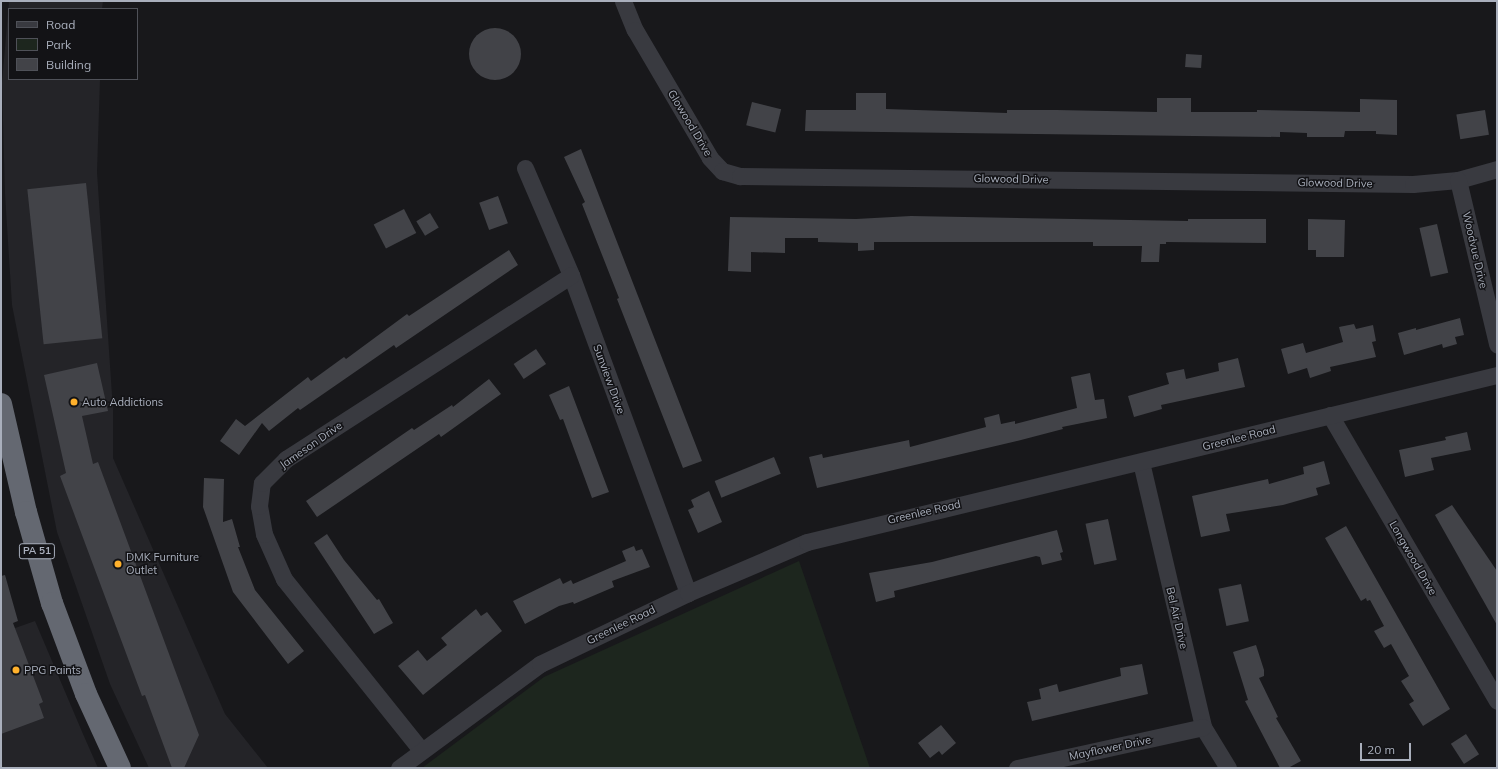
<!DOCTYPE html>
<style>
body{margin:0}
#map{position:relative;width:1498px;height:769px;overflow:hidden;background:#18181b;font-family:Mulish,sans-serif}
div>[style]{position:absolute}
.built>*{inset:0;background:#242428}
.green>*{inset:0;background:#1d261e}
.building>*{inset:0;background:#424348;transform-origin:0 0}
.round{border-radius:50%}
.street>*{height:17px;margin:-8.5px;padding:0 8.5px;transform-origin:8.5px;border-radius:8.5px;background:#393a40}
.highway>*{height:22px;margin:-11px;padding:0 11px;transform-origin:11px;border-radius:11px;background:#646871}
.dots>*{width:11px;height:11px;translate:-50% -50%;box-sizing:border-box;border:2px solid #131316;border-radius:50%}
span{translate:-50% -50%;white-space:nowrap;text-align:center;line-height:1.15;-webkit-text-stroke:3px #131316;paint-order:stroke}
.shield-label span{padding:1px 3px;background:#131316;border:1px solid;border-radius:3px;-webkit-text-stroke-width:0}
.shield-label{font-size:10px;color:#a9afbc;font-weight:700}
.street-label{font-size:11px;color:#a9afbc}
.poi-label{font-size:11px;color:#a9afbc}
.left{translate:0 -50%;text-align:left}
.frame{position:absolute;inset:0;border:2px solid #a9afbc;pointer-events:none}
.legend{position:absolute;left:8px;top:8px;width:130px;height:72px;box-sizing:border-box;background:#131316;border:1px solid #4f5158;margin:0;padding:5px 7px;list-style:none;font-size:12px;color:#a9afbc}
.legend li{display:flex;align-items:center;gap:8px;height:20px}
.legend b{width:20px;border:1px solid #4f5158}
.scale{position:absolute;left:1360px;top:743px;width:51px;height:18px;box-sizing:border-box;border:2px solid #a9afbc;border-top:0;padding-left:5px;font-size:12px;line-height:14px;white-space:nowrap;color:#a9afbc;-webkit-text-stroke:3px #131316;paint-order:stroke}
</style>
<div id="map">
<div class="built">
<i style="clip-path:polygon(9px 1px,103px 1px,102px 9px,9px 9px,9px 79px,100px 79px,97px 172px,113px 410px,113px 458px,225px 714px,268px 768px,149px 768px,110px 684px,57px 532px,12px 305px,5px 194px,2px 83px)"></i>
<i style="clip-path:polygon(35px 621px,83px 734px,98px 768px,1px 768px,1px 633px)"></i>
</div>
<div class="green">
<i style="clip-path:polygon(799px 561px,870px 768px,422px 768px,544px 677px)"></i>
</div>
<div class="building">
<i class="round" style="left:469px;top:28px;width:52px;height:52px"></i>
<i style="left:1186px;top:54px;width:16px;height:13px;rotate:4deg"></i>
<i style="clip-path:polygon(856px 93px,886px 93px,886px 109px,1007px 113px,1007px 110px,1056px 110px,1157px 112px,1157px 98px,1191px 98px,1191px 112px,1257px 112px,1257px 110px,1360px 112px,1360px 99px,1397px 100px,1397px 135px,1376px 134px,1376px 131px,1345px 131px,1344px 137px,1307px 137px,1307px 133px,1280px 132px,1280px 137px,805px 131px,806px 110px,856px 110px)"></i>
<i style="left:752px;top:102px;width:30px;height:24px;rotate:14deg"></i>
<i style="left:1485px;top:110px;width:25px;height:29px;rotate:81deg"></i>
<i style="clip-path:polygon(581px 149px,702px 461px,683px 468px,617px 299px,619px 298px,582px 204px,585px 202px,564px 157px)"></i>
<i style="left:86px;top:183px;width:156px;height:59px;rotate:84deg"></i>
<i style="left:498px;top:196px;width:29px;height:20px;rotate:70deg"></i>
<i style="left:404px;top:209px;width:27px;height:34px;rotate:63deg"></i>
<i style="left:430px;top:213px;width:17px;height:16px;rotate:59deg"></i>
<i style="clip-path:polygon(911px 216px,1188px 221px,1188px 219px,1266px 219px,1266px 243px,1166px 242px,1166px 244px,1160px 244px,1159px 262px,1141px 262px,1142px 246px,1093px 246px,1093px 242px,874px 242px,874px 250px,858px 251px,858px 243px,818px 242px,818px 238px,785px 238px,785px 253px,751px 252px,751px 272px,728px 271px,730px 217px,856px 219px)"></i>
<i style="clip-path:polygon(1308px 219px,1345px 220px,1344px 257px,1316px 257px,1316px 250px,1308px 250px)"></i>
<i style="left:1437px;top:224px;width:50px;height:18px;rotate:77deg"></i>
<i style="clip-path:polygon(509px 250px,518px 265px,396px 348px,394px 345px,300px 410px,298px 408px,269px 431px,262px 423px,239px 455px,220px 441px,236px 419px,245px 426px,308px 377px,311px 381px,344px 357px,346px 359px,407px 314px,409px 316px)"></i>
<i style="clip-path:polygon(1460px 318px,1464px 335px,1455px 337px,1457px 344px,1443px 348px,1442px 344px,1404px 355px,1398px 333px,1416px 328px,1416px 330px)"></i>
<i style="clip-path:polygon(1354px 324px,1356px 329px,1373px 325px,1376px 341px,1372px 342px,1376px 357px,1330px 367px,1331px 371px,1310px 378px,1307px 368px,1288px 374px,1281px 349px,1303px 343px,1306px 353px,1343px 342px,1339px 327px)"></i>
<i style="left:536px;top:349px;width:18px;height:27px;rotate:56deg"></i>
<i style="clip-path:polygon(1238px 358px,1245px 387px,1161px 405px,1162px 409px,1134px 417px,1128px 396px,1169px 384px,1166px 373px,1184px 369px,1186px 379px,1219px 371px,1218px 363px)"></i>
<i style="clip-path:polygon(97px 363px,108px 411px,82px 416px,93px 464px,98px 462px,199px 735px,184px 768px,172px 768px,145px 695px,142px 696px,60px 476px,66px 473px,44px 375px)"></i>
<i style="clip-path:polygon(1090px 373px,1095px 400px,1104px 399px,1107px 418px,1062px 427px,1063px 429px,1021px 440px,817px 488px,809px 457px,822px 454px,823px 458px,909px 440px,910px 447px,986px 427px,984px 418px,999px 414px,1001px 424px,1015px 421px,1015px 424px,1077px 408px,1071px 377px)"></i>
<i style="clip-path:polygon(489px 379px,501px 394px,455px 427px,441px 437px,439px 434px,317px 517px,306px 501px,412px 428px,414px 430px,452px 405px,453px 407px)"></i>
<i style="clip-path:polygon(569px 386px,609px 492px,592px 498px,563px 419px,560px 420px,549px 395px)"></i>
<i style="clip-path:polygon(1467px 432px,1471px 450px,1431px 458px,1434px 470px,1405px 477px,1399px 450px,1446px 440px,1445px 437px)"></i>
<i style="left:774px;top:457px;width:18px;height:64px;rotate:68deg"></i>
<i style="clip-path:polygon(1324px 461px,1330px 484px,1316px 488px,1318px 495px,1283px 505px,1226px 514px,1230px 531px,1201px 537px,1192px 496px,1268px 479px,1269px 484px,1304px 474px,1303px 467px)"></i>
<i style="clip-path:polygon(204px 478px,224px 479px,223px 522px,232px 519px,240px 547px,238px 547px,255px 590px,304px 651px,288px 664px,233px 592px,203px 507px)"></i>
<i style="clip-path:polygon(709px 491px,722px 522px,698px 533px,688px 510px,694px 507px,691px 500px)"></i>
<i style="clip-path:polygon(1452px 505px,1497px 571px,1497px 625px,1435px 515px)"></i>
<i style="left:1108px;top:519px;width:42px;height:23px;rotate:78deg"></i>
<i style="clip-path:polygon(1346px 526px,1450px 709px,1423px 726px,1409px 704px,1414px 701px,1401px 681px,1409px 676px,1391px 644px,1384px 648px,1374px 631px,1384px 626px,1370px 600px,1367px 601px,1366px 598px,1361px 601px,1325px 538px)"></i>
<i style="clip-path:polygon(1057px 530px,1063px 552px,1060px 553px,1062px 560px,1042px 565px,1040px 557px,1036px 556px,894px 591px,895px 597px,876px 602px,869px 573px,932px 562px)"></i>
<i style="clip-path:polygon(327px 534px,344px 560px,377px 600px,379px 599px,393px 623px,374px 634px,314px 543px)"></i>
<i style="clip-path:polygon(634px 546px,636px 551px,642px 549px,650px 567px,612px 581px,614px 587px,574px 604px,573px 602px,559px 606px,525px 624px,513px 601px,560px 578px,563px 584px,571px 580px,573px 584px,626px 561px,622px 551px)"></i>
<i style="clip-path:polygon(5px 575px,18px 621px,13px 623px,43px 702px,39px 704px,44px 718px,1px 734px,1px 576px)"></i>
<i style="left:1241px;top:584px;width:38px;height:23px;rotate:78deg"></i>
<i style="clip-path:polygon(476px 609px,481px 616px,487px 612px,502px 631px,423px 695px,398px 666px,418px 650px,427px 661px,447px 645px,441px 638px)"></i>
<i style="clip-path:polygon(1256px 645px,1264px 670px,1264px 676px,1259px 678px,1278px 717px,1276px 718px,1301px 761px,1288px 768px,1280px 768px,1245px 701px,1248px 700px,1233px 652px)"></i>
<i style="clip-path:polygon(1142px 664px,1148px 694px,1032px 721px,1027px 702px,1041px 699px,1039px 689px,1057px 684px,1059px 692px,1121px 676px,1120px 668px)"></i>
<i style="clip-path:polygon(941px 725px,956px 743px,942px 755px,939px 751px,930px 758px,918px 743px)"></i>
<i style="left:1466px;top:734px;width:24px;height:18px;rotate:57deg"></i>
</div>
<div class="street">
<i style="left:623px;top:1px;width:31px;rotate:68deg"></i>
<i style="left:635px;top:30px;width:148px;rotate:59.6deg"></i>
<i style="left:710px;top:158px;width:18px;rotate:47deg"></i>
<i style="left:722px;top:171px;width:19px;rotate:16deg"></i>
<i style="left:740px;top:176px;width:673px;rotate:0.68deg"></i>
<i style="left:1413px;top:184px;width:45px;rotate:-5.1deg"></i>
<i style="left:1458px;top:180px;width:41px;rotate:-15.8deg"></i>
<i style="left:525px;top:168px;width:116px;rotate:66.7deg"></i>
<i style="left:571px;top:275px;width:339px;rotate:69.8deg"></i>
<i style="left:1458px;top:180px;width:169px;rotate:76.6deg"></i>
<i style="left:1330px;top:415px;width:331px;rotate:59.7deg"></i>
<i style="left:1141px;top:462px;width:272px;rotate:76.8deg"></i>
<i style="left:1203px;top:727px;width:48px;rotate:58.6deg"></i>
<i style="left:421px;top:750px;width:219px;rotate:-128.7deg"></i>
<i style="left:284px;top:579px;width:49px;rotate:-114deg"></i>
<i style="left:264px;top:534px;width:28px;rotate:-100deg"></i>
<i style="left:259px;top:506px;width:23px;rotate:-83deg"></i>
<i style="left:262px;top:483px;width:34px;rotate:-45deg"></i>
<i style="left:286px;top:459px;width:339px;rotate:-32.8deg"></i>
<i style="left:399px;top:768px;width:175px;rotate:-36.4deg"></i>
<i style="left:540px;top:664px;width:164px;rotate:-25.6deg"></i>
<i style="left:688px;top:593px;width:129px;rotate:-23.2deg"></i>
<i style="left:807px;top:542px;width:710px;rotate:-13.61deg"></i>
<i style="left:1017px;top:768px;width:190px;rotate:-12.4deg"></i>
</div>
<div class="highway">
<i style="left:1px;top:404px;width:111px;rotate:77deg"></i>
<i style="left:26px;top:512px;width:95px;rotate:74.1deg"></i>
<i style="left:52px;top:603px;width:97px;rotate:69.5deg"></i>
<i style="left:86px;top:694px;width:81px;rotate:65.3deg"></i>
</div>
<div class="dots">
<i style="left:74px;top:402px;background:#ffb12c"></i>
<i style="left:118px;top:564px;background:#ffb12c"></i>
<i style="left:16px;top:670px;background:#ffb12c"></i>
</div>
<div class="shield-label">
<span style="left:37px;top:551px">PA 51</span>
</div>
<div class="street-label">
<span style="left:690px;top:123px;rotate:59deg">Glowood Drive</span>
<span style="left:1011px;top:179px;rotate:1deg">Glowood Drive</span>
<span style="left:1335px;top:183px;rotate:1deg">Glowood Drive</span>
<span style="left:1475px;top:250px;rotate:77deg">Woodvue Drive</span>
<span style="left:609px;top:379px;rotate:70deg">Sunview Drive</span>
<span style="left:1239px;top:438px;rotate:-14deg">Greenlee Road</span>
<span style="left:311px;top:445px;rotate:-35deg">Jameson Drive</span>
<span style="left:924px;top:512px;rotate:-13deg">Greenlee Road</span>
<span style="left:1413px;top:558px;rotate:60deg">Longwood Drive</span>
<span style="left:1177px;top:618px;rotate:77deg">Bel Air Drive</span>
<span style="left:621px;top:625px;rotate:-26deg">Greenlee Road</span>
<span style="left:1110px;top:748px;rotate:-12deg">Mayflower Drive</span>
</div>
<div class="poi-label">
<span class="left" style="left:82px;top:402px">Auto Addictions</span>
<span class="left" style="left:126px;top:564px">DMK Furniture<br>Outlet</span>
<span class="left" style="left:24px;top:670px">PPG Paints</span>
</div>
<div class="frame"></div>
<ul class="legend">
<li><b style="height:5px;background:#393a40"></b>Road</li>
<li><b style="height:11px;background:#1d261e"></b>Park</li>
<li><b style="height:11px;background:#424348"></b>Building</li>
</ul>
<div class="scale">20 m</div>
</div>
